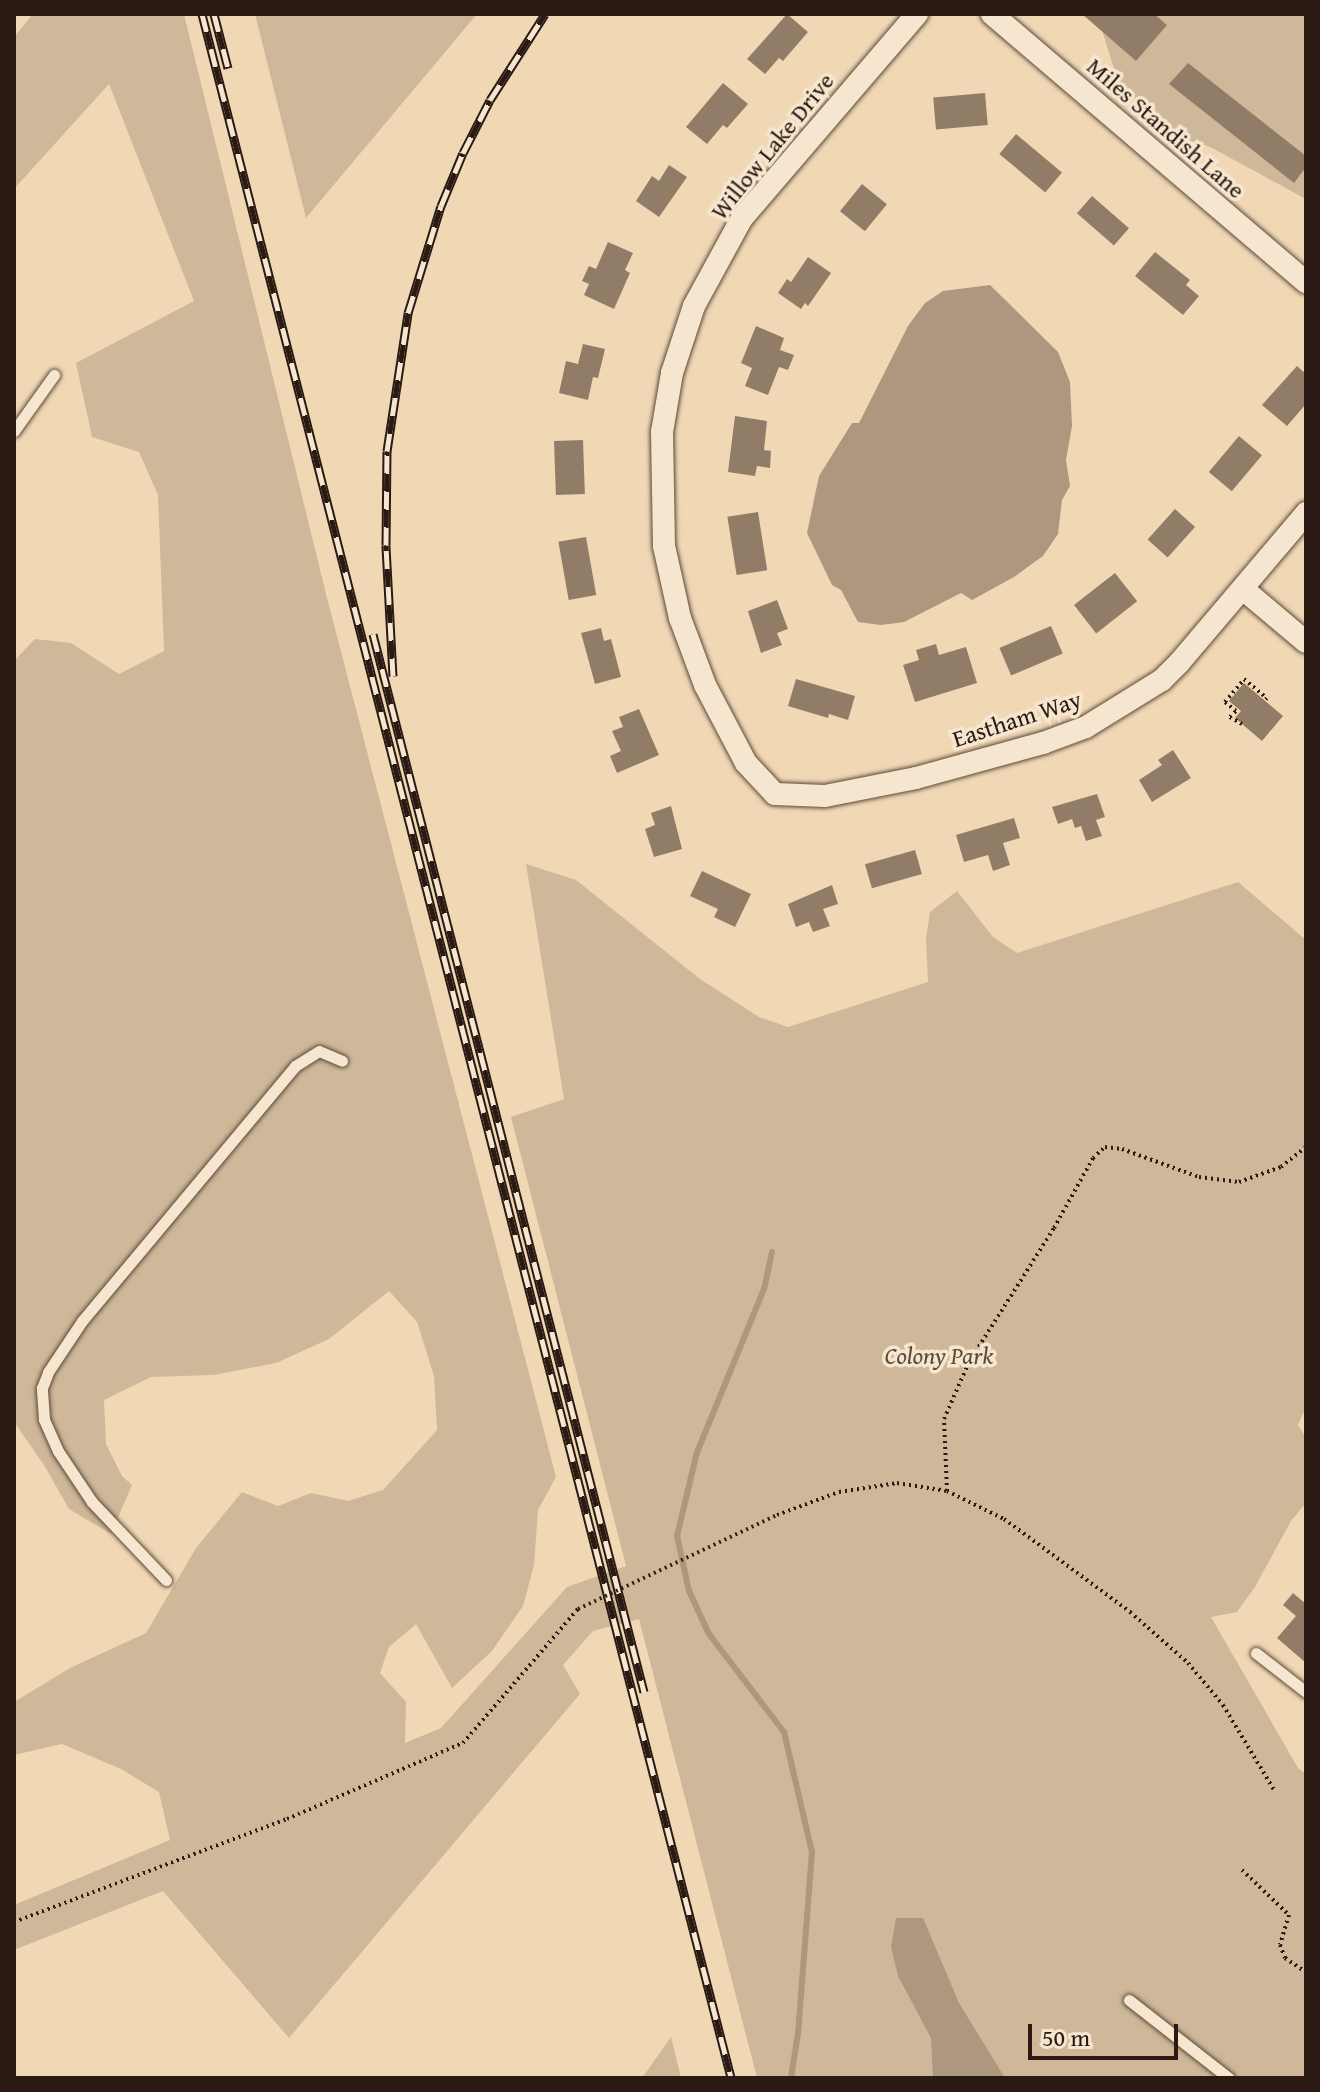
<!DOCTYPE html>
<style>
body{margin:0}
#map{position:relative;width:1320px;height:2092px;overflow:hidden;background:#f1d8b5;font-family:"Gentium Book Plus",serif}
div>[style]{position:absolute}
.green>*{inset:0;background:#cfb899}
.water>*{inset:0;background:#ad977e}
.stream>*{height:6px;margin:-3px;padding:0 3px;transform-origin:3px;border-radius:3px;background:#ad977e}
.building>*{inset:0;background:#917d67;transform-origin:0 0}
.path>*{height:4px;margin-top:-2px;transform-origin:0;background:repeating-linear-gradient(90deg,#2a1a13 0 2px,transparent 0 6px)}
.roads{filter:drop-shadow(0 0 2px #5c4a3c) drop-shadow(0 0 2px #5c4a3c)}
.service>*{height:11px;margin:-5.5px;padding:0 5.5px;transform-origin:5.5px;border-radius:5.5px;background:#f6e6cf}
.minor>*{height:22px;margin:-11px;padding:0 11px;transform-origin:11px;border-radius:11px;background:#f6e6cf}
.rail>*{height:9px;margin-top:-4.5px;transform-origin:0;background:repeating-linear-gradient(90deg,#f6e6cf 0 18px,#2a1a13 0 36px);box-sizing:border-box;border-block:2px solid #2a1a13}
.path-bridge>*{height:4px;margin-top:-2px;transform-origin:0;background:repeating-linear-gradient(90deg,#2a1a13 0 2px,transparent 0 6px)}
span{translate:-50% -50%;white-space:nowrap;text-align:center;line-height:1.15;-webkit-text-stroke:7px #f6e6cf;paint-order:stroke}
.street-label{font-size:24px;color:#2a1a13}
.park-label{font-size:24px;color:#5c493b;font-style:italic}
.frame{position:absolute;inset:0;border:16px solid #2a1a13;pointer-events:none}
.scale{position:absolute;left:1028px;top:2024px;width:150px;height:36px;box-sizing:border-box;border:4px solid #2a1a13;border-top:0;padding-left:10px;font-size:24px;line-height:28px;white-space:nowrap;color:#2a1a13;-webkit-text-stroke:6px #f6e6cf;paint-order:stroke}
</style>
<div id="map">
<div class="green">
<i style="clip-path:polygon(33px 14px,184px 14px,326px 594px,556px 1477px,538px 1510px,534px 1565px,523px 1606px,492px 1651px,452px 1688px,416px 1624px,389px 1647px,380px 1673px,406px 1702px,405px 1743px,441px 1728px,567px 1587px,626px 1566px,511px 1117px,564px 1099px,526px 864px,576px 880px,700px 979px,759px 1017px,788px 1027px,928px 982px,926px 939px,930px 912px,957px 891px,993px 937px,1017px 953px,1238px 882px,1306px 940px,1306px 1407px,1298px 1425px,1306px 1438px,1306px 1503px,1291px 1521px,1255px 1587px,1237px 1612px,1211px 1617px,1298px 1768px,1306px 1774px,1306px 2078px,757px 2078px,639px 1619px,593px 1631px,563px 1665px,580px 1694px,289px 2038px,163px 1891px,14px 1950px,14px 1905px,170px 1840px,159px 1792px,121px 1769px,62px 1744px,14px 1755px,14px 1702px,70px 1668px,146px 1633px,196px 1548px,242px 1492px,278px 1506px,311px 1493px,348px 1501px,383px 1490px,437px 1430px,434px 1376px,417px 1322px,389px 1291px,329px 1339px,276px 1363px,214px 1375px,151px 1377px,104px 1400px,106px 1444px,122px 1476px,132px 1485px,111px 1534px,69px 1509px,44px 1465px,14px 1422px,14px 661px,35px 639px,71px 643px,119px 674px,164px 651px,158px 495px,139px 452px,92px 437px,76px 363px,194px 301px,109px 84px,14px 189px,14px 37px)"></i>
<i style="clip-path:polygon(255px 14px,477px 14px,306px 218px)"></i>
<i style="clip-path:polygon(1097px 14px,1306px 14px,1306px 199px,1210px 147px,1178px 137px,1119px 85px)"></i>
<i style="clip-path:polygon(671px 2037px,681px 2078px,642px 2078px)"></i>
</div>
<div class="water">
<i style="clip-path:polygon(990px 285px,1058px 352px,1070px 382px,1072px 426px,1066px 460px,1070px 486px,1062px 500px,1058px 534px,1043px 556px,1014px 577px,972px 600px,961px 593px,904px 622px,881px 625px,858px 622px,841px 590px,832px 585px,807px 533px,819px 476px,852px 423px,859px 423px,908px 326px,925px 303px,943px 291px)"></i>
<i style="clip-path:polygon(896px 1918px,923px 1918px,959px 2003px,1005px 2078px,933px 2078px,931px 2038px,898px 1976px,891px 1947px)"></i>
</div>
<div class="stream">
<i style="left:772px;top:1252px;width:38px;rotate:102deg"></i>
<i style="left:764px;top:1289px;width:176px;rotate:112.3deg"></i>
<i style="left:697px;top:1452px;width:86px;rotate:103.4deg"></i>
<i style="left:677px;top:1536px;width:56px;rotate:77.7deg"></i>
<i style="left:689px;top:1591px;width:47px;rotate:65.1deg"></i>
<i style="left:709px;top:1634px;width:123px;rotate:52.6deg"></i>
<i style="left:784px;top:1732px;width:123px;rotate:76.9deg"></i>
<i style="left:812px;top:1852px;width:182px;rotate:94.4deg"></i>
<i style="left:798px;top:2033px;width:46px;rotate:98.8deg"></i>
</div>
<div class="building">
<i style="clip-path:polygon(787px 14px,808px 32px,783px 61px,779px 58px,765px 74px,747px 59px)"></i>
<i style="clip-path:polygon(1082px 14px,1154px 14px,1167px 25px,1136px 61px)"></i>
<i style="clip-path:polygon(1188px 63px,1306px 156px,1306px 167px,1294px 183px,1169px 84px)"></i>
<i style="clip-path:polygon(723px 83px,748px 104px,727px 128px,723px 125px,707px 144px,686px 127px)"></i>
<i style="left:985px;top:93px;width:32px;height:52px;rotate:85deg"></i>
<i style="left:1016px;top:134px;width:60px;height:26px;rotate:40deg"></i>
<i style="clip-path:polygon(669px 165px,687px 177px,659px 217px,636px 201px,652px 176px,659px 181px)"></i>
<i style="left:862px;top:184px;width:32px;height:35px;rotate:39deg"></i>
<i style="left:1092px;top:196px;width:49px;height:23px;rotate:41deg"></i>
<i style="clip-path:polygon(608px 242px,633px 253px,625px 270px,630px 273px,614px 309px,584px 295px,589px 284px,582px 281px,589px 266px,596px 269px)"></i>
<i style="clip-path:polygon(1155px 252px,1190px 280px,1186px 285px,1199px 296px,1183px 315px,1135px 276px)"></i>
<i style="clip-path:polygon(808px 257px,831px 273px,808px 306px,805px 303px,801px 309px,778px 293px,787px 279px,791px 282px)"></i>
<i style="clip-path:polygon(756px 326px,784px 338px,780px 350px,794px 355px,788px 370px,779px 367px,768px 395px,745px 386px,752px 368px,741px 363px)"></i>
<i style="clip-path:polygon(583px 344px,605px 349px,598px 378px,593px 377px,588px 400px,559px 393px,566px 361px,578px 364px)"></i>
<i style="clip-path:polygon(1297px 366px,1306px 374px,1306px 404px,1287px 426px,1262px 405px)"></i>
<i style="clip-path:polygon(735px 416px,767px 421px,764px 450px,771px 451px,770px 468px,757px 466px,755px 476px,728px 472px)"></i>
<i style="left:1239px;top:436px;width:30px;height:47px;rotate:40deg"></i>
<i style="left:583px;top:440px;width:54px;height:29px;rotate:88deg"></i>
<i style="left:1175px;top:509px;width:27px;height:41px;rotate:42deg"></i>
<i style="left:758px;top:512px;width:59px;height:31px;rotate:81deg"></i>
<i style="left:586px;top:537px;width:59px;height:28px;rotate:80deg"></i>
<i style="left:1115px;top:573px;width:36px;height:52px;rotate:52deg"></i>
<i style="clip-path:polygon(777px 600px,788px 629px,777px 633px,782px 645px,761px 653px,748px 611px)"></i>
<i style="left:1051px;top:626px;width:30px;height:56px;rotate:67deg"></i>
<i style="clip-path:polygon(601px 628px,604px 641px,611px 639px,621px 677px,595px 684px,581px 633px)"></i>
<i style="clip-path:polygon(936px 644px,939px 655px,966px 647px,977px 683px,915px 702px,903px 665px,919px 660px,916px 650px)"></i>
<i style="clip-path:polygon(796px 679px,855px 696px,848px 720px,829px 714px,828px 718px,788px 706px)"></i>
<i style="clip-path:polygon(1244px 683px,1283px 716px,1262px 741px,1235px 718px,1241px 711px,1229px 701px)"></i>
<i style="clip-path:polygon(639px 709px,659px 755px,617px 773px,610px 756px,621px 751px,612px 731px,623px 727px,619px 717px)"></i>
<i style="clip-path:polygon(1173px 750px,1191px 778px,1152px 802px,1139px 780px,1162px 765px,1158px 760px)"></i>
<i style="clip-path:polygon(1097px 794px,1105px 817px,1096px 820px,1102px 836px,1086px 841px,1081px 826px,1075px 828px,1072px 819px,1058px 824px,1052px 807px)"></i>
<i style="clip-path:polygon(671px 806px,682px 849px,654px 857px,645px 829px,655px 825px,651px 813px)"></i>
<i style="clip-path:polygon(1014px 818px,1020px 838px,1003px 843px,1010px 865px,993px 871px,988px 855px,964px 862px,956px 835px)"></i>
<i style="left:915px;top:850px;width:25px;height:52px;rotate:74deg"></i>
<i style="clip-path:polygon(702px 871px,751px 894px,735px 927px,714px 917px,718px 909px,690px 896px)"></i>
<i style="clip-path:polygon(832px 885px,838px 904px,823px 909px,830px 926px,813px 932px,809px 922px,796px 927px,788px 904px)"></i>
<i style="clip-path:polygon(1293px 1593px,1306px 1604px,1306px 1663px,1277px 1638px,1296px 1616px,1283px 1605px)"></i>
</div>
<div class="path">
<i style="left:1242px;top:724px;width:14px;rotate:-150deg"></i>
<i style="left:1230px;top:717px;width:8px;rotate:-45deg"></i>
<i style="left:1236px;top:711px;width:14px;rotate:-141deg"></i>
<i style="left:1225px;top:702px;width:30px;rotate:-50deg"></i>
<i style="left:1244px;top:679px;width:30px;rotate:40deg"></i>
<i style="left:1267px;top:698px;width:3px;rotate:135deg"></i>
<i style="left:947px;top:1491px;width:72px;rotate:-92.4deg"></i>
<i style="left:944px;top:1419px;width:62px;rotate:-66.3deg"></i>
<i style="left:969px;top:1362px;width:159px;rotate:-57.6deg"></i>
<i style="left:1054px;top:1228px;width:80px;rotate:-60.9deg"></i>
<i style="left:1093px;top:1158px;width:16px;rotate:-43deg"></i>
<i style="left:1105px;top:1147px;width:17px;rotate:7deg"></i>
<i style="left:1122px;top:1149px;width:82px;rotate:20deg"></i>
<i style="left:1199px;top:1177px;width:40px;rotate:7.1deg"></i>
<i style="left:1239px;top:1182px;width:45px;rotate:-19.7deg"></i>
<i style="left:1281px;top:1167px;width:32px;rotate:-39deg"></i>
<i style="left:777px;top:1515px;width:66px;rotate:-20.4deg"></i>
<i style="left:839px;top:1492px;width:59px;rotate:-8.8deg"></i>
<i style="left:897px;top:1483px;width:51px;rotate:9.1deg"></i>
<i style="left:947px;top:1491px;width:64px;rotate:26.2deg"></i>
<i style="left:1004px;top:1519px;width:157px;rotate:36.4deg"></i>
<i style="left:1130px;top:1612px;width:77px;rotate:41.3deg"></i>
<i style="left:1188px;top:1663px;width:55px;rotate:50.2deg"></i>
<i style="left:1223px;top:1705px;width:99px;rotate:59deg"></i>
<i style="left:1242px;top:1870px;width:65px;rotate:43.8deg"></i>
<i style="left:1289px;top:1915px;width:31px;rotate:107deg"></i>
<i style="left:1280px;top:1945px;width:14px;rotate:69deg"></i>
<i style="left:1285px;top:1958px;width:25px;rotate:34deg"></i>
<i style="left:14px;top:1922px;width:292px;rotate:-20.7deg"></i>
<i style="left:287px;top:1819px;width:192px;rotate:-23.4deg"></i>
</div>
<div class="roads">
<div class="service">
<i style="left:14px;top:431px;width:69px;rotate:-54.5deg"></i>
<i style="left:166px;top:1580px;width:108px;rotate:-133.5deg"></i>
<i style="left:92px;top:1502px;width:61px;rotate:-123.7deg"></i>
<i style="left:58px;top:1451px;width:35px;rotate:-114deg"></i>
<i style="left:44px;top:1419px;width:31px;rotate:-94deg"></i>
<i style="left:42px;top:1388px;width:17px;rotate:-69deg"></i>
<i style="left:48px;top:1372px;width:61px;rotate:-56.3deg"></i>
<i style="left:82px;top:1321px;width:332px;rotate:-50.1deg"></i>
<i style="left:295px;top:1066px;width:28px;rotate:-32deg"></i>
<i style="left:319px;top:1051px;width:25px;rotate:23deg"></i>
<i style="left:1256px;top:1653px;width:63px;rotate:38deg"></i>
<i style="left:1129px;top:2000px;width:127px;rotate:38deg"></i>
</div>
<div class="minor">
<i style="left:917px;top:14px;width:269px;rotate:130.6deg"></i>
<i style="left:742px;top:218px;width:100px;rotate:118.6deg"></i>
<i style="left:694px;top:306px;width:71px;rotate:108.2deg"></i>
<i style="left:672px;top:373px;width:60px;rotate:99.6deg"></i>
<i style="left:662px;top:432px;width:114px;rotate:89deg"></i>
<i style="left:664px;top:546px;width:74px;rotate:77.5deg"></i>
<i style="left:680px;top:618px;width:72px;rotate:69.5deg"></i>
<i style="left:705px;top:685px;width:88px;rotate:62.3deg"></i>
<i style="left:746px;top:763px;width:42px;rotate:46.9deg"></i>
<i style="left:775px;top:794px;width:50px;rotate:2.3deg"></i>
<i style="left:825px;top:796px;width:93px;rotate:-11.2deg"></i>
<i style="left:916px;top:778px;width:132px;rotate:-15.4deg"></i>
<i style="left:1043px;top:743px;width:46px;rotate:-20.4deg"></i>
<i style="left:1086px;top:727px;width:89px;rotate:-31.7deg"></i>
<i style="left:1162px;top:680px;width:24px;rotate:-45deg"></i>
<i style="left:1179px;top:663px;width:197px;rotate:-49.7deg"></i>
<i style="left:992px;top:14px;width:413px;rotate:40.5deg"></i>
<i style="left:1243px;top:589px;width:82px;rotate:40.1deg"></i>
</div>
</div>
<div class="rail">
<i style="left:202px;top:14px;width:2131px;rotate:75.62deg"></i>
<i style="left:214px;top:14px;width:56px;rotate:75.5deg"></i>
<i style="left:373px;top:634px;width:1092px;rotate:75.63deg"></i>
<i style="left:393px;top:676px;width:131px;rotate:-93.1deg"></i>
<i style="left:386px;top:545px;width:94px;rotate:-89.4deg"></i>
<i style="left:387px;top:451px;width:140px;rotate:-81.3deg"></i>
<i style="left:408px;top:313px;width:112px;rotate:-72.9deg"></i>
<i style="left:441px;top:206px;width:57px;rotate:-67.5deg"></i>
<i style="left:463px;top:153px;width:59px;rotate:-63deg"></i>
<i style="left:490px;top:100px;width:102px;rotate:-57.4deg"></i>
</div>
<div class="path-bridge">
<i style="left:463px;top:1743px;width:177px;rotate:-49.4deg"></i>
<i style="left:578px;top:1609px;width:220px;rotate:-25.3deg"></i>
</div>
<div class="street-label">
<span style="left:1166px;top:128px;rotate:41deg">Miles Standish Lane</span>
<span style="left:772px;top:146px;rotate:-51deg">Willow Lake Drive</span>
<span style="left:1017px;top:719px;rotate:-18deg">Eastham Way</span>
</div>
<div class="park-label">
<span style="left:939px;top:1356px">Colony Park</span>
</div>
<div class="frame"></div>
<div class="scale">50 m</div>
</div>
